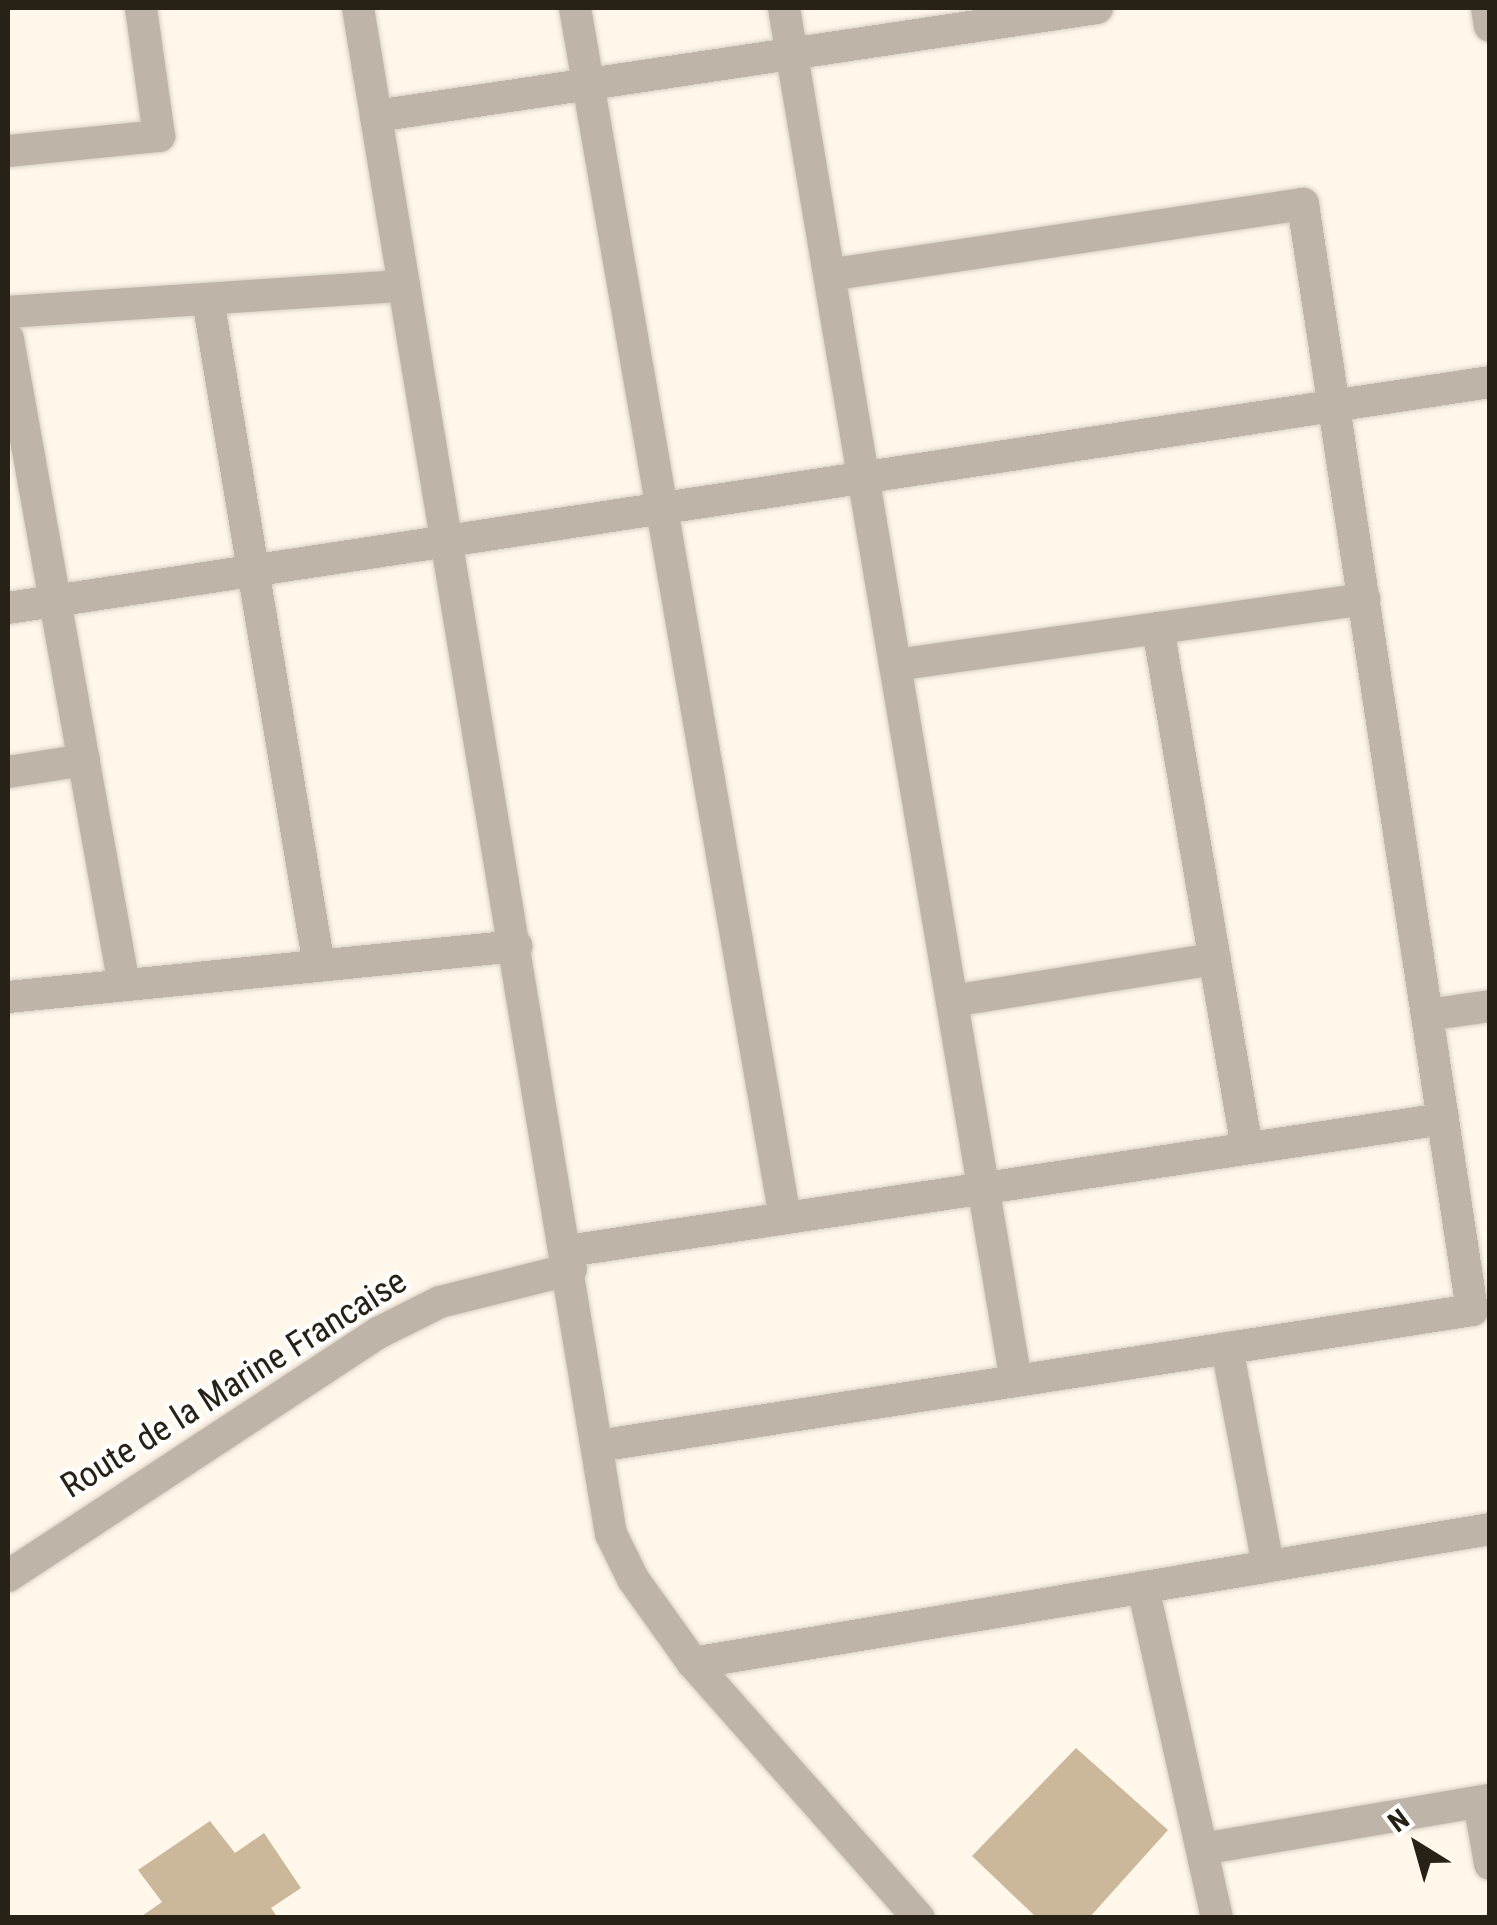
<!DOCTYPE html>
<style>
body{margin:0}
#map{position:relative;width:1497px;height:1925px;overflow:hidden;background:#fff7ea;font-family:"Roboto Condensed",sans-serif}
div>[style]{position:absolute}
.building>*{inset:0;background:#cbb89a}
.roads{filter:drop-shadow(0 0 2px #d8d0c4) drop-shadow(0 0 2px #d8d0c4)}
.minor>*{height:32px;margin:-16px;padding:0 16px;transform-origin:16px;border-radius:16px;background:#beb5a8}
span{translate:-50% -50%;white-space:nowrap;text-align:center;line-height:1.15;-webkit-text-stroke:8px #fff;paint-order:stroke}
.street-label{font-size:35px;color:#282116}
.frame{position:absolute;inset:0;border:10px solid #282116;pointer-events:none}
.north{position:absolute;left:1367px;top:1795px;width:100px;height:100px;-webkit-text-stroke:8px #fff;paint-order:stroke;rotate:323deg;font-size:28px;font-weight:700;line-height:40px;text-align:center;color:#282116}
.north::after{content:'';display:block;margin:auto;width:35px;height:45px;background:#282116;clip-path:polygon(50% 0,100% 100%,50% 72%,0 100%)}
</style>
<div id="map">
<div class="building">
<i style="clip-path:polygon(1076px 1748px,1168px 1830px,1089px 1918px,1037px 1918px,972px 1856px)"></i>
<i style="clip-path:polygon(210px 1821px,235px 1853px,264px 1833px,301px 1888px,271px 1908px,278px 1918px,139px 1918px,162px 1902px,138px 1870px)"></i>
</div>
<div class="roads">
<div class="minor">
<i style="left:358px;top:8px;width:1547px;rotate:80.59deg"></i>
<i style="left:611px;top:1534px;width:50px;rotate:63.9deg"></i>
<i style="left:633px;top:1579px;width:103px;rotate:54.5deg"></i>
<i style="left:693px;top:1663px;width:341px;rotate:48.5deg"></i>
<i style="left:575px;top:8px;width:1228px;rotate:80.15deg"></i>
<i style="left:784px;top:8px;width:1392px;rotate:80.41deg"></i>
<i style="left:1487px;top:8px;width:18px;rotate:81deg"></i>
<i style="left:376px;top:116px;width:729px;rotate:-8.52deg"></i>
<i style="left:8px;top:151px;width:152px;rotate:-5.7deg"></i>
<i style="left:159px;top:136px;width:129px;rotate:-98deg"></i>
<i style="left:208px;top:299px;width:676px;rotate:80.55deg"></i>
<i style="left:8px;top:312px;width:397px;rotate:-3.8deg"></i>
<i style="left:8px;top:339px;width:656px;rotate:79.82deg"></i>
<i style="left:8px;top:608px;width:1499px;rotate:-8.67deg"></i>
<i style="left:1158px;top:628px;width:528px;rotate:80.29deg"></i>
<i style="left:895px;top:665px;width:474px;rotate:-8deg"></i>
<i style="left:8px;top:772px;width:77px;rotate:-9deg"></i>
<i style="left:8px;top:997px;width:511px;rotate:-5.73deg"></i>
<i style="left:952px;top:1001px;width:266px;rotate:-9.1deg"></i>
<i style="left:1427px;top:1015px;width:64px;rotate:-8.1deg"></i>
<i style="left:568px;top:1251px;width:885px;rotate:-8.58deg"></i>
<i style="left:1227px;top:1348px;width:222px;rotate:79.3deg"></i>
<i style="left:598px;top:1446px;width:885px;rotate:-8.84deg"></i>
<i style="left:1472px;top:1310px;width:1119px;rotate:-98.69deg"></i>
<i style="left:1303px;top:204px;width:479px;rotate:171.5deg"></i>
<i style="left:8px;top:1576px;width:443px;rotate:-33.3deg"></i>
<i style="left:378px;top:1333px;width:69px;rotate:-26.6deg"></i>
<i style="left:440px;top:1302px;width:135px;rotate:-14.1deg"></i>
<i style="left:1143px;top:1587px;width:339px;rotate:77.4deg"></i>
<i style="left:693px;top:1663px;width:808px;rotate:-9.54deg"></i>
<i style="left:1479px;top:1802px;width:63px;rotate:79.9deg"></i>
<i style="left:1202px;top:1849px;width:292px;rotate:-9.7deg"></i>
</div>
</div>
<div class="street-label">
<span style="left:234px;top:1384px;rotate:-32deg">Route de la Marine Francaise</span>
</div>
<div class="frame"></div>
<div class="north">N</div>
</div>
